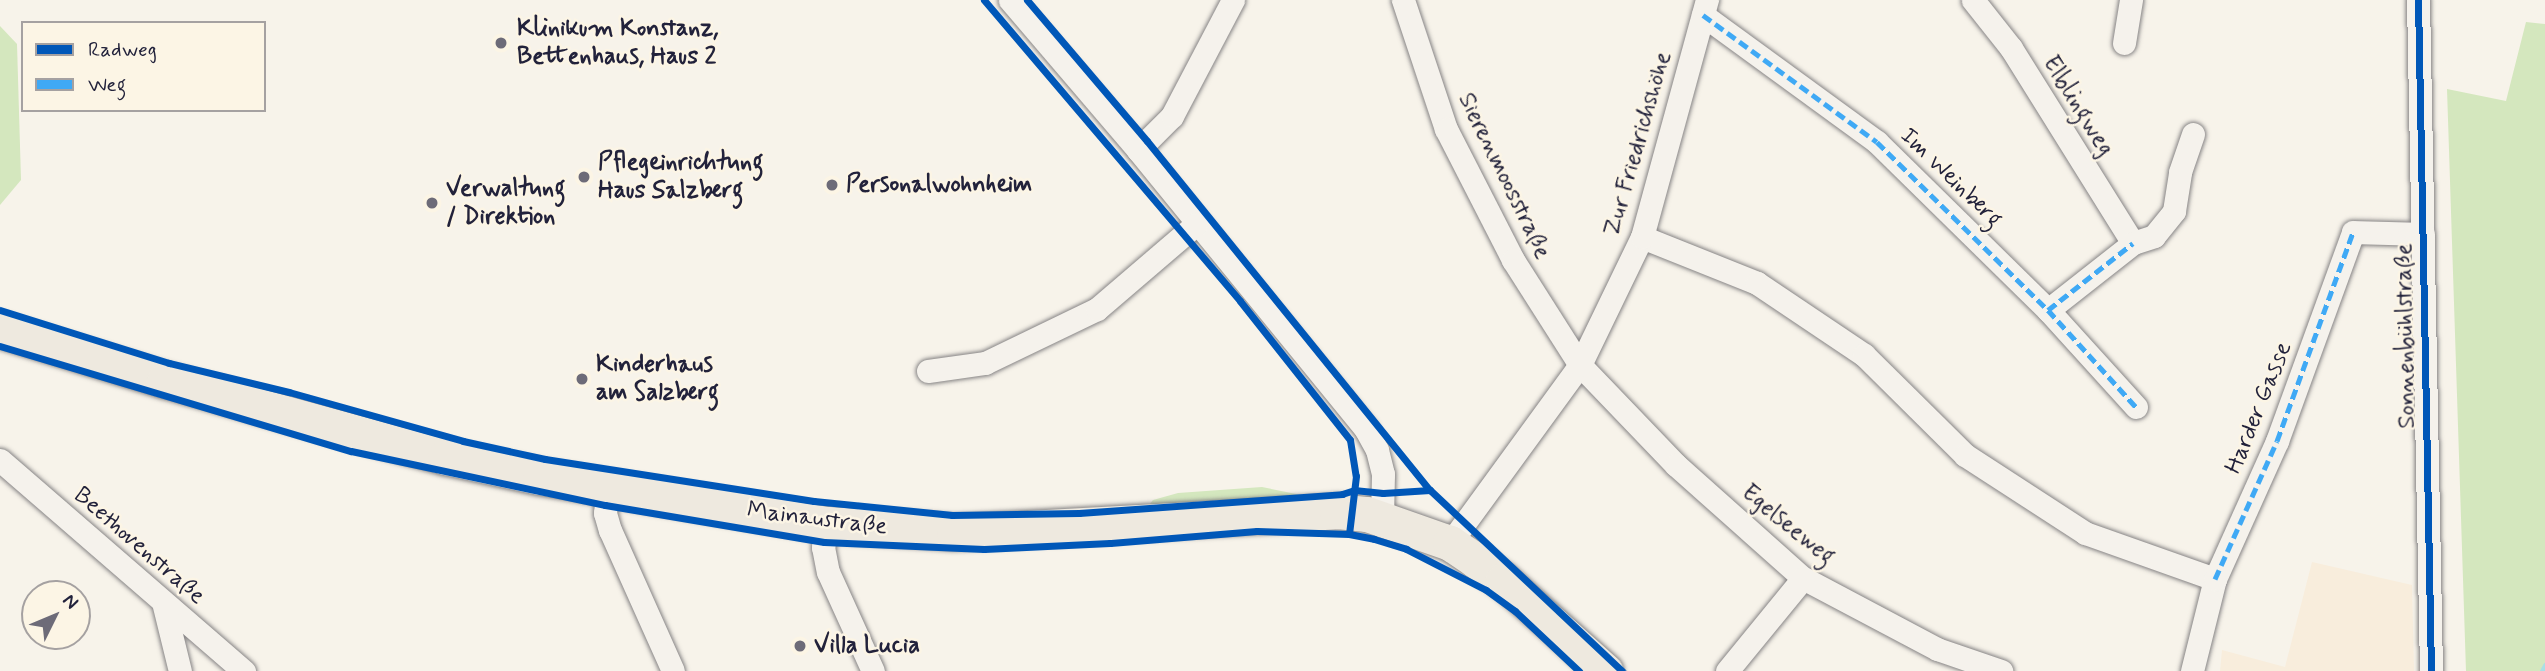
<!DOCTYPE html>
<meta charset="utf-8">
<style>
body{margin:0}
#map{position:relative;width:2545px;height:671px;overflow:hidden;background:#f7f3ea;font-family:Mynerve,sans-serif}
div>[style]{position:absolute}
.built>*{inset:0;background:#f8eddc}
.green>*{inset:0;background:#d4e7be}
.stream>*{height:5px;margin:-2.5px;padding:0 2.5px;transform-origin:2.5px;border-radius:2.5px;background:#a9dfe5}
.roads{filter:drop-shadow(0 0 2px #868485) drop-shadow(0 0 2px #868485)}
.minor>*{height:23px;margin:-11.5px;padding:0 11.5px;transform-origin:11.5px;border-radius:11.5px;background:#f5f2ec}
.primary>*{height:35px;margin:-17.5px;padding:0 17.5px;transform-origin:17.5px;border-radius:17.5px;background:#eee9df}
.quiet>*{height:5px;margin-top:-2.5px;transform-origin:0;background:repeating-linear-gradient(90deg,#3fa9f5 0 10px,transparent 0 15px)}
.cycleway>*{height:7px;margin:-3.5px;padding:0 3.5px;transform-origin:3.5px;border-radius:3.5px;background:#0057b8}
.dots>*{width:19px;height:19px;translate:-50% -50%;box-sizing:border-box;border:4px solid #fcf5e5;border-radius:50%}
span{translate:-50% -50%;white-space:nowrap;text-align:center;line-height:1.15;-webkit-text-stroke:5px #fcf5e5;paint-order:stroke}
.poi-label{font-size:24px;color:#22223b;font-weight:700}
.left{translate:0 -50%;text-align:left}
.street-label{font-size:24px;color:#22223b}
.legend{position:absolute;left:21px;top:21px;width:245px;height:91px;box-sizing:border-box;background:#fcf5e5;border:2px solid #a5a1a1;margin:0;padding:9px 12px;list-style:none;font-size:21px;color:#22223b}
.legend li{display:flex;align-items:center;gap:14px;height:35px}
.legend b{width:35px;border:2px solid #a5a1a1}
.north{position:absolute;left:21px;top:580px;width:70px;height:70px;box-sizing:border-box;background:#fcf5e5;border:2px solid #a5a1a1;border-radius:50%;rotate:47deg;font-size:19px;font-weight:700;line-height:28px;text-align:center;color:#22223b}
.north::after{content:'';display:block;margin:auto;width:24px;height:32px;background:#6d6b78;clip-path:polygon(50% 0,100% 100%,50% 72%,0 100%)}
</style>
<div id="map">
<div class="built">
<i style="clip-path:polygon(2312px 562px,2412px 585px,2414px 671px,2220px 671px,2222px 650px,2285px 667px)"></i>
</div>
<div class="green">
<i style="clip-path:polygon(2526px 22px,2545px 24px,2545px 671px,2466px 671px,2447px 89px,2506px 101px)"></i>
<i style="clip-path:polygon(0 26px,17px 44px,21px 180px,0 205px)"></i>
<i style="clip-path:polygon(1262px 487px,1301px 495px,1149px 505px,1153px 500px,1178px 493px)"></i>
</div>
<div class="stream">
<i style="left:2542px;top:671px;width:7px;rotate:-63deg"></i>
</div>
<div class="roads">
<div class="minor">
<i style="left:1010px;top:0;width:197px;rotate:49.5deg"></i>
<i style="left:1138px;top:150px;width:361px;rotate:50.8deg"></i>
<i style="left:1366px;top:430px;width:23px;rotate:61deg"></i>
<i style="left:1377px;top:450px;width:25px;rotate:76deg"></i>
<i style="left:1383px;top:474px;width:44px;rotate:91.3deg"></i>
<i style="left:1403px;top:0;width:136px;rotate:71.6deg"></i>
<i style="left:1446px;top:129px;width:147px;rotate:62.9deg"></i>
<i style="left:1513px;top:260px;width:125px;rotate:57.5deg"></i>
<i style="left:1580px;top:365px;width:139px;rotate:46.2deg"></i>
<i style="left:1676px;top:465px;width:170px;rotate:41.7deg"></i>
<i style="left:1803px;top:578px;width:152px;rotate:27.9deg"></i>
<i style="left:1937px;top:649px;width:68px;rotate:19deg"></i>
<i style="left:1973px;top:0;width:61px;rotate:51.6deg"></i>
<i style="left:2011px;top:48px;width:230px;rotate:58deg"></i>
<i style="left:2418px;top:0;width:671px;rotate:88.89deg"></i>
<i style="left:1703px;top:15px;width:215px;rotate:36.1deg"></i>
<i style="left:1877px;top:142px;width:240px;rotate:44.5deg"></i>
<i style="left:2048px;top:310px;width:131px;rotate:47.8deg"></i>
<i style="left:2124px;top:43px;width:44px;rotate:-80.8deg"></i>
<i style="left:1138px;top:150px;width:48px;rotate:-45deg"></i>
<i style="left:1172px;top:116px;width:131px;rotate:-62.3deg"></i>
<i style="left:1642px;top:237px;width:124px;rotate:21.8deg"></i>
<i style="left:1757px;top:283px;width:129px;rotate:33.9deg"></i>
<i style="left:1864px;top:355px;width:142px;rotate:44.7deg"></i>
<i style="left:1965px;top:455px;width:143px;rotate:33deg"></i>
<i style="left:2085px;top:533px;width:138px;rotate:19.5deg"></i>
<i style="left:2048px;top:310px;width:108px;rotate:-38.2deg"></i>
<i style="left:2133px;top:243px;width:22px;rotate:-18deg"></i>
<i style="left:2154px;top:236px;width:32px;rotate:-51deg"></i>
<i style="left:2174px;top:211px;width:39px;rotate:-81deg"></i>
<i style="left:2180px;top:172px;width:40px;rotate:-71.1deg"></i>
<i style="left:928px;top:371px;width:58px;rotate:-8deg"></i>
<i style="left:985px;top:363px;width:124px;rotate:-25.7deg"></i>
<i style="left:1097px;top:309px;width:130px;rotate:-40.6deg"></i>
<i style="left:0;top:460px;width:323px;rotate:40.9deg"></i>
<i style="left:608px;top:488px;width:25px;rotate:97deg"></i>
<i style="left:605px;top:513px;width:18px;rotate:74deg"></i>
<i style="left:610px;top:530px;width:154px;rotate:65.9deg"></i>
<i style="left:828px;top:524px;width:24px;rotate:102deg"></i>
<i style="left:823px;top:547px;width:25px;rotate:79deg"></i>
<i style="left:828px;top:572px;width:109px;rotate:65.6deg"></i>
<i style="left:1450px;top:543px;width:220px;rotate:-53.9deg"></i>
<i style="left:1580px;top:365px;width:142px;rotate:-64.2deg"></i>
<i style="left:1642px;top:237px;width:246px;rotate:-74.7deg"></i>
<i style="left:163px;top:602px;width:71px;rotate:76.2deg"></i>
<i style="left:1727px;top:671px;width:120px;rotate:-50.7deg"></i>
<i style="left:2192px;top:671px;width:95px;rotate:-76deg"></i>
<i style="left:2215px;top:579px;width:151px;rotate:-65.8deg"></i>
<i style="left:2277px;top:441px;width:222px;rotate:-70deg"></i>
<i style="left:2353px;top:232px;width:70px;rotate:1.6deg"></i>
</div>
<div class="primary">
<i style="left:0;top:330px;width:171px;rotate:17deg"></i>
<i style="left:164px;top:380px;width:291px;rotate:15.3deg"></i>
<i style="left:445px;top:457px;width:97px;rotate:11.9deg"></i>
<i style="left:540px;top:477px;width:292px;rotate:9.3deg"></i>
<i style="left:828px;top:524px;width:126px;rotate:3.6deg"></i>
<i style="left:954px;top:532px;width:384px;rotate:-3.1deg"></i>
<i style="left:1337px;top:511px;width:30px;rotate:6deg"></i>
<i style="left:1367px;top:514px;width:88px;rotate:19.3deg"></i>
<i style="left:1450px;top:543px;width:30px;rotate:34deg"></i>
<i style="left:1475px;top:560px;width:34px;rotate:36deg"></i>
<i style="left:1503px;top:580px;width:137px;rotate:41.7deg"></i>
</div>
</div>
<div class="quiet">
<i style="left:1703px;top:15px;width:215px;rotate:36.1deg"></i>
<i style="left:1877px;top:142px;width:240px;rotate:44.5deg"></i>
<i style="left:2048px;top:310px;width:131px;rotate:47.8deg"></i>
<i style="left:2048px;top:310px;width:108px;rotate:-38.2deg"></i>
<i style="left:2215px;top:579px;width:151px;rotate:-65.8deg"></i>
<i style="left:2277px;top:441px;width:222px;rotate:-70deg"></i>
</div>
<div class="cycleway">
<i style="left:984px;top:0;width:395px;rotate:49.6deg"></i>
<i style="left:1240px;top:301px;width:177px;rotate:51.6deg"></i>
<i style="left:1350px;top:440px;width:36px;rotate:81deg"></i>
<i style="left:1356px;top:476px;width:58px;rotate:96.9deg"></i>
<i style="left:1027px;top:0;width:185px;rotate:49.6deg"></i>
<i style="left:1147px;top:141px;width:449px;rotate:51deg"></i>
<i style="left:1430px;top:490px;width:264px;rotate:43.3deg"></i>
<i style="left:2418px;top:0;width:671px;rotate:88.89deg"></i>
<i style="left:0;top:310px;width:177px;rotate:17.4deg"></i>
<i style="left:169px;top:363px;width:123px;rotate:13.6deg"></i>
<i style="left:289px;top:392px;width:181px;rotate:15.7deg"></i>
<i style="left:463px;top:441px;width:84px;rotate:12.4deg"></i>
<i style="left:545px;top:459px;width:272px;rotate:8.9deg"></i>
<i style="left:814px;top:501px;width:139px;rotate:5.8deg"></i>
<i style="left:952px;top:515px;width:127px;rotate:-0.9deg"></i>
<i style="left:1079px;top:513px;width:264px;rotate:-4.1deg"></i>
<i style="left:1342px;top:494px;width:13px;rotate:-18deg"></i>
<i style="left:1354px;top:490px;width:29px;rotate:6deg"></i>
<i style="left:1383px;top:493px;width:47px;rotate:-3.7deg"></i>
<i style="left:0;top:346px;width:366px;rotate:16.7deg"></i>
<i style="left:351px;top:451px;width:260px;rotate:12deg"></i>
<i style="left:605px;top:505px;width:222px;rotate:9.6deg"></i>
<i style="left:824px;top:542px;width:160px;rotate:2.5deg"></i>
<i style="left:984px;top:549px;width:126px;rotate:-2.7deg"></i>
<i style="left:1110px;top:543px;width:147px;rotate:-4.7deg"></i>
<i style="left:1257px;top:531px;width:92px;rotate:1.9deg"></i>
<i style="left:1349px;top:534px;width:25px;rotate:11deg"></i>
<i style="left:1374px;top:539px;width:34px;rotate:17deg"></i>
<i style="left:1406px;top:549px;width:90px;rotate:27.1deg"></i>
<i style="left:1486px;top:590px;width:36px;rotate:36deg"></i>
<i style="left:1515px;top:611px;width:88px;rotate:43.2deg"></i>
</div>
<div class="dots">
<i style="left:501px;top:43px;background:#6d6b78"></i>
<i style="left:584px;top:177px;background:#6d6b78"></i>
<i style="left:832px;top:185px;background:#6d6b78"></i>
<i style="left:432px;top:203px;background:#6d6b78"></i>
<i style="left:582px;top:379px;background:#6d6b78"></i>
<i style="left:800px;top:646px;background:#6d6b78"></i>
</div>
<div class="poi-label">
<span class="left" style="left:517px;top:43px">Klinikum Konstanz,<br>Bettenhaus, Haus 2</span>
<span class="left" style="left:598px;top:177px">Pflegeinrichtung<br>Haus Salzberg</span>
<span class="left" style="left:846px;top:185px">Personalwohnheim</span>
<span class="left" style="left:446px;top:203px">Verwaltung<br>/ Direktion</span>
<span class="left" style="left:596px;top:379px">Kinderhaus<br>am Salzberg</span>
<span class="left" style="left:814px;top:646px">Villa Lucia</span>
</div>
<div class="street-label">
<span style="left:2078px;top:106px;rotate:58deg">Elblingweg</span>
<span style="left:1638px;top:144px;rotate:-74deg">Zur Friedrichshöhe</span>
<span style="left:1504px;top:176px;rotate:64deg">Sierenmoosstraße</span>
<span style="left:1951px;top:178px;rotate:44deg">Im Weinberg</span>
<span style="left:2406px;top:336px;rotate:-91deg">Sonnenbühlstraße</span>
<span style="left:2259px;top:408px;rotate:-68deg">Harder Gasse</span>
<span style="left:817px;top:519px;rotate:7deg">Mainaustraße</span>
<span style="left:1788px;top:525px;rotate:39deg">Egelseeweg</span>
<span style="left:139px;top:546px;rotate:41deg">Beethovenstraße</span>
</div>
<ul class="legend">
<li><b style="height:9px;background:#0057b8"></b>Radweg</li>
<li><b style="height:9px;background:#3fa9f5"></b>Weg</li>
</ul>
<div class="north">N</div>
</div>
